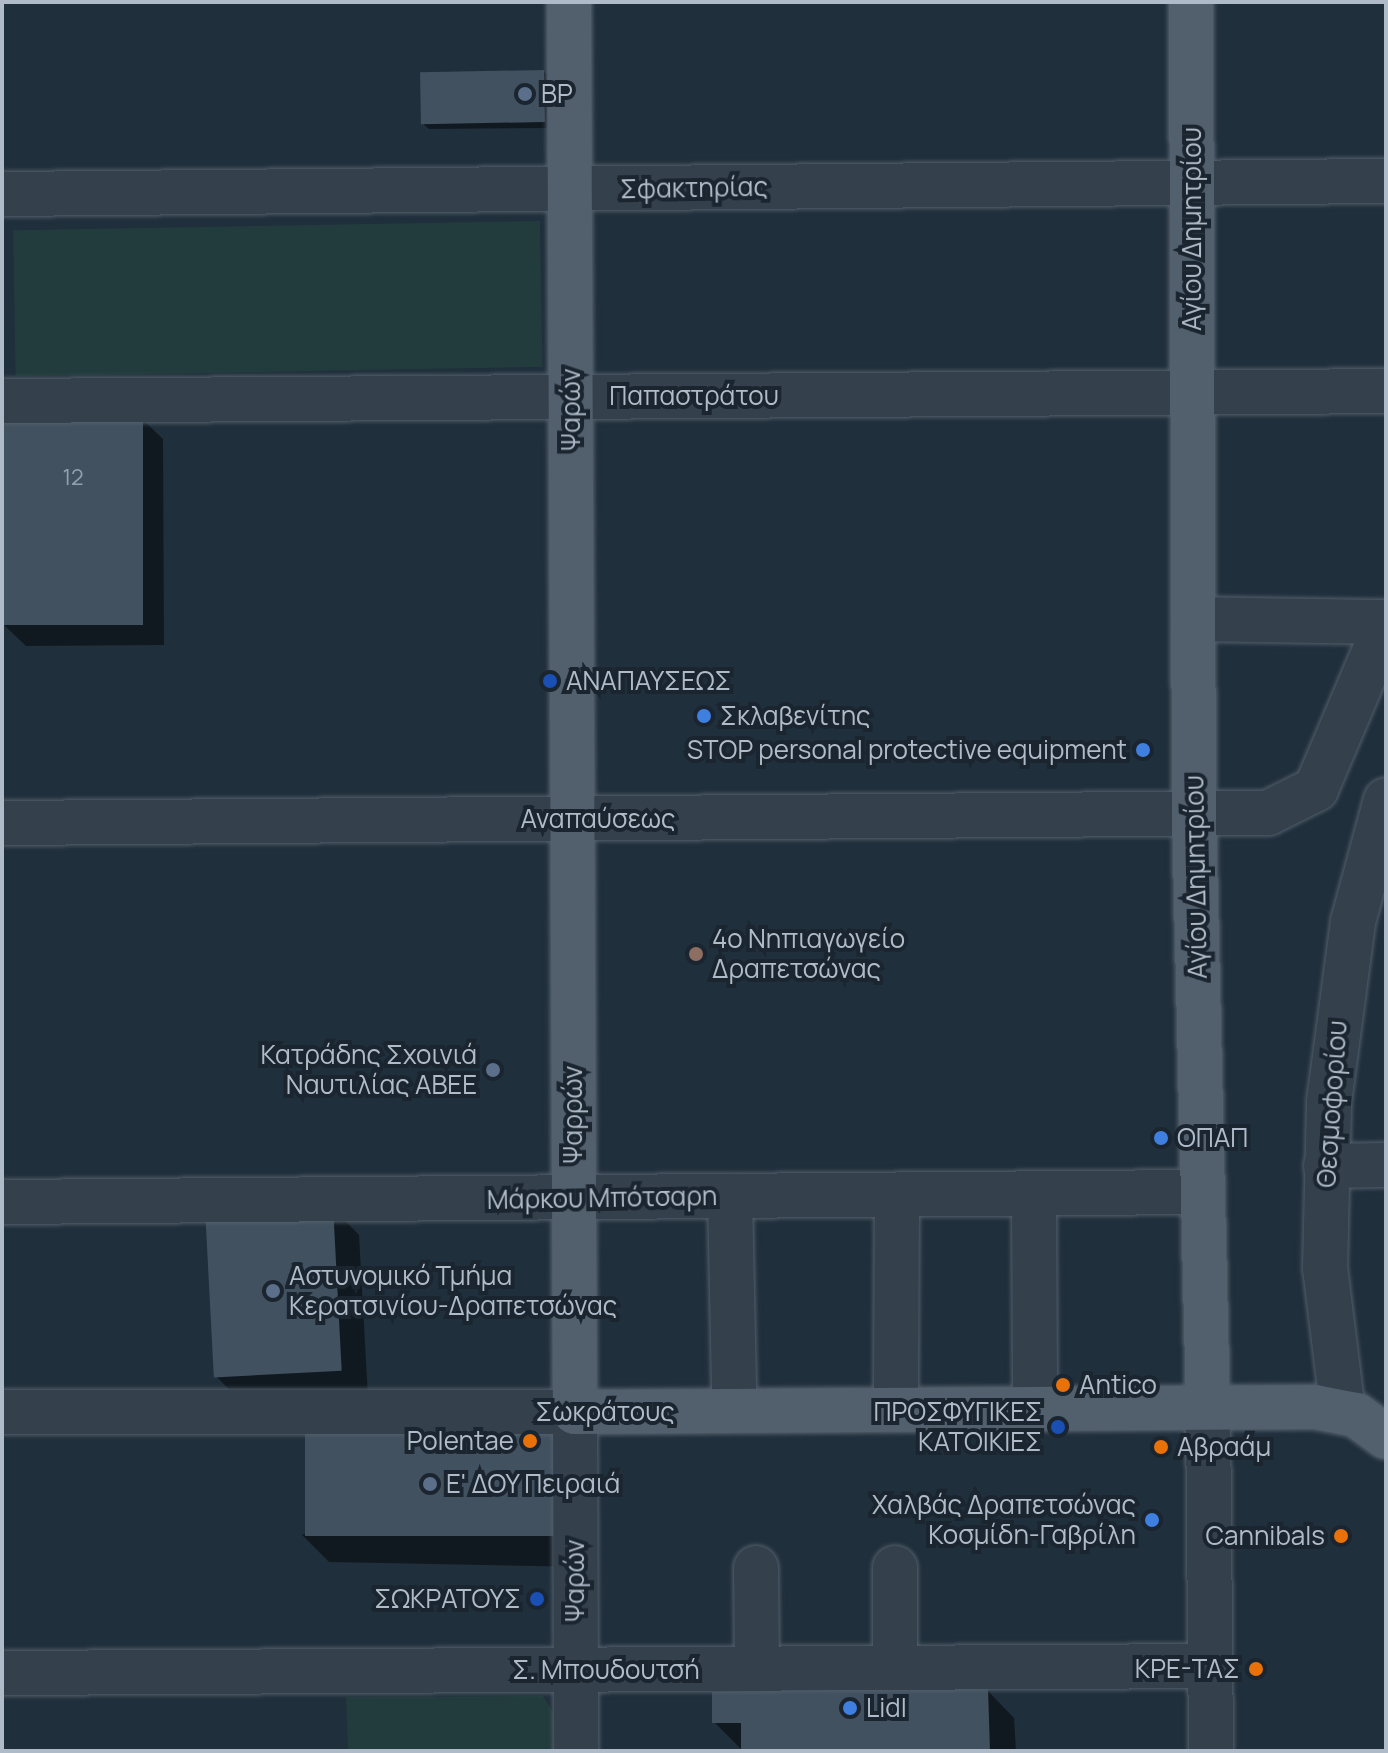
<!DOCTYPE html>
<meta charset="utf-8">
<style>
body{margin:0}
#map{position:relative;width:1388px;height:1753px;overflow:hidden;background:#202f3c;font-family:Manrope,sans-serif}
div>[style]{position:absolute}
.green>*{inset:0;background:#223c3d;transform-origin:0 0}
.shadow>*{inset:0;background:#0007}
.building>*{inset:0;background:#415160;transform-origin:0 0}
.roads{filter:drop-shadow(0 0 2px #525e6a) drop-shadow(0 0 2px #525e6a)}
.minor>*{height:44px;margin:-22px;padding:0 22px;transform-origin:22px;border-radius:22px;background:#34404c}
.major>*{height:44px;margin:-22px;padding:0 22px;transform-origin:22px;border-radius:22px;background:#525f6c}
.dots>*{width:22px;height:22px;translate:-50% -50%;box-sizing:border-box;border:4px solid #1a2530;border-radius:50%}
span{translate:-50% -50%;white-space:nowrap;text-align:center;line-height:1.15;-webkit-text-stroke:8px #1a2530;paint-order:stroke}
.number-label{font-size:22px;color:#94a0ae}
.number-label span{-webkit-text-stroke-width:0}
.poi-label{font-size:26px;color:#afbbc8}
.left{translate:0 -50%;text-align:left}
.right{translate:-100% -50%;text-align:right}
.street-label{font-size:26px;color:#afbbc8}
.frame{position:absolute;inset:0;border:4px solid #afbbc8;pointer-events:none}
</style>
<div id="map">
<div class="green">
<i style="left:540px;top:221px;width:146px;height:527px;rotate:89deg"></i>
<i style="clip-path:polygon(543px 1696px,556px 1716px,557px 1751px,348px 1751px,346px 1697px)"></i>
</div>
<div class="shadow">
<i style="clip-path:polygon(544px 72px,550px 78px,550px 128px,429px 129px,422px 123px)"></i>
<i style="clip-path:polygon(142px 419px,163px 439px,164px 645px,26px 646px,5px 626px)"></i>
<i style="clip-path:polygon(332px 1207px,359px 1235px,368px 1397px,243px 1404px,216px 1376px)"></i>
<i style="clip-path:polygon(558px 1435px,584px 1567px,329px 1562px,302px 1535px)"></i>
<i style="clip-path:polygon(987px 1690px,1014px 1718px,1016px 1751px,743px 1751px,714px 1722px)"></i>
</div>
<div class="building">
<i style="left:544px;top:70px;width:52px;height:124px;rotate:89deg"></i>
<i style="left:143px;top:417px;width:208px;height:141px;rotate:90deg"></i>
<i style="left:333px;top:1205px;width:166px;height:128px;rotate:87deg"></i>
<i style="left:305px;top:1431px;width:254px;height:105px"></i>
<i style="clip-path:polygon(988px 1688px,990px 1751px,741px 1751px,741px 1723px,712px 1723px,712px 1692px)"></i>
</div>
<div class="roads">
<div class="minor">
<i style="left:2px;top:194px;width:1384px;rotate:-0.54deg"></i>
<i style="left:2px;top:401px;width:1384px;rotate:-0.41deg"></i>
<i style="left:1193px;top:619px;width:193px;rotate:0.9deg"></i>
<i style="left:2px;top:823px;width:1266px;rotate:-0.45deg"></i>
<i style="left:1268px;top:813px;width:54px;rotate:-26.6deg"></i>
<i style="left:1316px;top:789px;width:179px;rotate:-67deg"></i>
<i style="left:1326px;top:1166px;width:60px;rotate:-1deg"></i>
<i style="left:1034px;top:1193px;width:198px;rotate:89.7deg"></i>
<i style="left:730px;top:1196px;width:193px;rotate:88.8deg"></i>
<i style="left:2px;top:1202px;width:1201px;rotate:-0.48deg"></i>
<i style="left:896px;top:1389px;width:194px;rotate:-89.7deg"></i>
<i style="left:1208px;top:1407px;width:344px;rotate:89.5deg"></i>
<i style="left:2px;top:1412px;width:573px"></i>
<i style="left:575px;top:1412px;width:339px;rotate:89.8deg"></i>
<i style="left:1343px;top:1412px;width:145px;rotate:-97.1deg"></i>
<i style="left:1325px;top:1268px;width:166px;rotate:-88.6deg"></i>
<i style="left:1329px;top:1102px;width:182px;rotate:-82.4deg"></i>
<i style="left:1353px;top:922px;width:126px;rotate:-74.9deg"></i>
<i style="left:756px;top:1568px;width:101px;rotate:89.4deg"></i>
<i style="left:895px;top:1568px;width:100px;rotate:90deg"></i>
<i style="left:2px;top:1673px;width:1209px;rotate:-0.33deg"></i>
</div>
<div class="major">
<i style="left:569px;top:2px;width:1410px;rotate:89.76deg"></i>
<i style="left:575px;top:1412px;width:740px;rotate:-0.39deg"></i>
<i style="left:1315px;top:1407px;width:42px;rotate:11deg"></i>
<i style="left:1356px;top:1415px;width:37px;rotate:36deg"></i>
<i style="left:1191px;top:2px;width:812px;rotate:89.79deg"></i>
<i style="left:1194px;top:814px;width:593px;rotate:88.65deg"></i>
</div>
</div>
<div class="dots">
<i style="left:525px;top:94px;background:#5c6f8a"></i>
<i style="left:550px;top:681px;background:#1a4fb4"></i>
<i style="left:704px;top:716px;background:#3f7fe0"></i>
<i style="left:1143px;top:750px;background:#3f7fe0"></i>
<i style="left:696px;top:954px;background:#8d6e63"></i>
<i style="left:493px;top:1070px;background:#5c6f8a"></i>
<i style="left:1161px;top:1138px;background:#3f7fe0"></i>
<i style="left:273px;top:1291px;background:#5c6f8a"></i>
<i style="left:1063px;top:1385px;background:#e8710a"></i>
<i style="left:1058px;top:1427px;background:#1a4fb4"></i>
<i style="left:530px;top:1441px;background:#e8710a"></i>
<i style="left:1161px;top:1447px;background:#e8710a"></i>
<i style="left:430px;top:1484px;background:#5c6f8a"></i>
<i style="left:1152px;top:1520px;background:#3f7fe0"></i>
<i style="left:1341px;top:1536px;background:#e8710a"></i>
<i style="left:537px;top:1599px;background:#1a4fb4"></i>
<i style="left:1256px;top:1669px;background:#e8710a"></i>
<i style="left:850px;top:1708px;background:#3f7fe0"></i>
</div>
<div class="number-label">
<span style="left:73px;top:478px">12</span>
</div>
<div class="poi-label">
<span class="left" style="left:541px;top:94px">BP</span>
<span class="left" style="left:566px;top:681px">ΑΝΑΠΑΥΣΕΩΣ</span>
<span class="left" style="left:720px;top:716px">Σκλαβενίτης</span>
<span class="right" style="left:1127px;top:750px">STOP personal protective equipment</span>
<span class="left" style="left:712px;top:954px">4ο Νηπιαγωγείο<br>Δραπετσώνας</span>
<span class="right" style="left:477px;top:1070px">Κατράδης Σχοινιά<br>Ναυτιλίας ΑΒΕΕ</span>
<span class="left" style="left:1177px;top:1138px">ΟΠΑΠ</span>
<span class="left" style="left:289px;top:1291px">Αστυνομικό Τμήμα<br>Κερατσινίου-Δραπετσώνας</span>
<span class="left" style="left:1079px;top:1385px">Antico</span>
<span class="right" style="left:1042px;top:1427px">ΠΡΟΣΦΥΓΙΚΕΣ<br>ΚΑΤΟΙΚΙΕΣ</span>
<span class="right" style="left:514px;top:1441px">Polentae</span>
<span class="left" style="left:1177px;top:1447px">Αβραάμ</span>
<span class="left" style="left:446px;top:1484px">Ε' ΔΟΥ Πειραιά</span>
<span class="right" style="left:1136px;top:1520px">Χαλβάς Δραπετσώνας<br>Κοσμίδη-Γαβρίλη</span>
<span class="right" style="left:1325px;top:1536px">Cannibals</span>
<span class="right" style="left:521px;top:1599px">ΣΩΚΡΑΤΟΥΣ</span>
<span class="right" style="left:1240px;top:1669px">ΚΡΕ-ΤΑΣ</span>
<span class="left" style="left:866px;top:1708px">Lidl</span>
</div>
<div class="street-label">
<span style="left:694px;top:188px;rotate:-1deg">Σφακτηρίας</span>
<span style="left:1192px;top:229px;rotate:-90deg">Αγίου Δημητρίου</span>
<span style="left:694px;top:396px">Παπαστράτου</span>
<span style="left:571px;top:410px;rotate:-90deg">Ψαρών</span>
<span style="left:598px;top:819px">Αναπαύσεως</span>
<span style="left:1196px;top:877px;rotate:-91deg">Αγίου Δημητρίου</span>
<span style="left:1332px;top:1104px;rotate:-86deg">Θεσμοφορίου</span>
<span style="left:573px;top:1115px;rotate:-90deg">Ψαρρών</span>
<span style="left:602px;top:1198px;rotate:-1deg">Μάρκου Μπότσαρη</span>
<span style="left:605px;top:1412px">Σωκράτους</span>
<span style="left:575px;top:1581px;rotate:-90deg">Ψαρών</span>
<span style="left:606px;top:1670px">Σ. Μπουδουτσή</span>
</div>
<div class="frame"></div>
</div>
